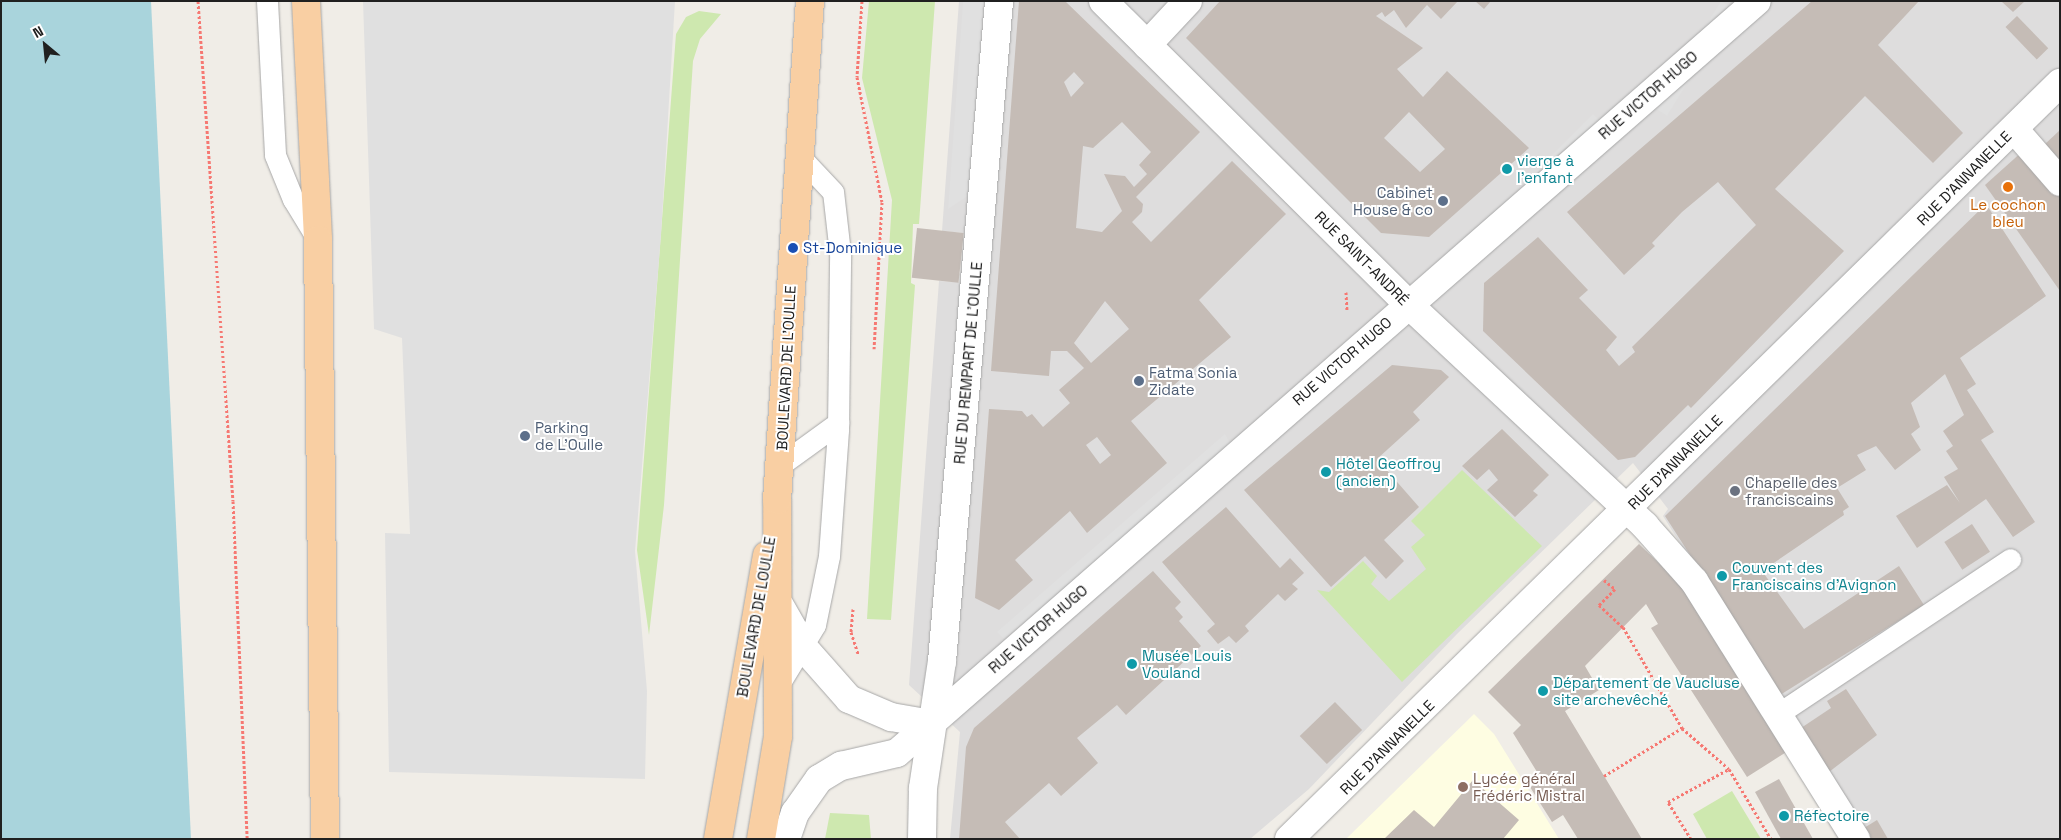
<!DOCTYPE html>
<meta charset="utf-8">
<style>
body{margin:0}
#map{position:relative;width:2061px;height:840px;overflow:hidden;background:#f0ede7;font-family:"Space Grotesk",sans-serif}
div>[style]{position:absolute}
.residential>*{inset:0;background:#dedddd}
.education>*{inset:0;background:#fefde2}
.grass>*{inset:0;background:#cee8af}
.parking>*{inset:0;background:#e0e0e0;transform-origin:0 0}
.water>*{inset:0;background:#a9d4dc}
.building>*{inset:0;background:#c5bcb6;transform-origin:0 0}
.path>*{height:3px;margin-top:-1.5px;transform-origin:0;background:repeating-linear-gradient(90deg,#f67872 0 2.5px,transparent 0 5px)}
.roads{filter:drop-shadow(0 0 1px #a7a7a7) drop-shadow(0 0 1px #a7a7a7)}
.lane>*{height:21px;margin:-10.5px;padding:0 10.5px;transform-origin:10.5px;border-radius:10.5px;background:#fff}
.street>*{height:28px;margin:-14px;padding:0 14px;transform-origin:14px;border-radius:14px;background:#fff}
.primary>*{height:28px;margin:-14px;padding:0 14px;transform-origin:14px;border-radius:14px;background:#f9cfa3}
.dots>*{width:14px;height:14px;translate:-50% -50%;box-sizing:border-box;border:2px solid #fff;border-radius:50%}
span{translate:-50% -50%;white-space:nowrap;text-align:center;line-height:1.15;-webkit-text-stroke:4px #fff;paint-order:stroke}
.street-label{font-size:15px;color:#202020}
.culture-label{font-size:15px;color:#0d838f}
.left{translate:0 -50%;text-align:left}
.service-label{font-size:15px;color:#4e5e75}
.right{translate:-100% -50%;text-align:right}
.food-label{font-size:15px;color:#c56008}
.transit-label{font-size:15px;color:#164399}
.worship-label{font-size:15px;color:#5b616d}
.education-label{font-size:15px;color:#785e54}
.frame{position:absolute;inset:0;border:2px solid #202020;pointer-events:none}
.north{position:absolute;left:20px;top:20px;width:50px;height:50px;-webkit-text-stroke:4px #fff;paint-order:stroke;rotate:332deg;font-size:14px;font-weight:700;line-height:20px;text-align:center;color:#202020}
.north::after{content:'';display:block;margin:auto;width:18px;height:22px;background:#202020;clip-path:polygon(50% 0,100% 100%,50% 72%,0 100%)}
</style>
<div id="map">
<div class="residential">
<i style="clip-path:polygon(959px 1px,2060px 1px,2060px 839px,1865px 839px,1663px 516px,1668px 509px,1633px 463px,1457px 634px,1309px 789px,1250px 839px,950px 839px,960px 732px,909px 685px,939px 281px,959px 282px,964px 233px,942px 231px)"></i>
</div>
<div class="education">
<i style="clip-path:polygon(1474px 714px,1494px 734px,1559px 839px,1346px 839px)"></i>
</div>
<div class="grass">
<i style="clip-path:polygon(869px 1px,935px 1px,919px 224px,913px 224px,911px 283px,915px 285px,891px 620px,867px 619px,892px 200px,862px 78px)"></i>
<i style="clip-path:polygon(699px 11px,721px 14px,700px 39px,693px 61px,664px 505px,649px 635px,637px 550px,676px 34px,686px 17px)"></i>
<i style="clip-path:polygon(1462px 470px,1542px 546px,1402px 682px,1317px 590px,1329px 592px,1363px 561px,1377px 576px,1371px 584px,1389px 601px,1426px 569px,1411px 547px,1425px 535px,1411px 521px)"></i>
<i style="clip-path:polygon(1732px 791px,1761px 839px,1707px 839px,1693px 814px)"></i>
<i style="clip-path:polygon(830px 813px,869px 815px,871px 839px,825px 839px)"></i>
</div>
<div class="parking">
<i style="clip-path:polygon(363px 1px,675px 1px,661px 235px,635px 551px,647px 691px,645px 779px,389px 772px,385px 533px,410px 534px,402px 338px,374px 329px)"></i>
<i style="clip-path:polygon(963px 1px,984px 1px,972px 193px,948px 209px)"></i>
<i style="left:1721px;top:1px;width:15px;height:126px;rotate:32deg"></i>
<i style="left:1593px;top:114px;width:13px;height:104px;rotate:45deg"></i>
<i style="clip-path:polygon(1225px 434px,1231px 445px,1004px 639px,997px 632px)"></i>
</div>
<div class="water">
<i style="clip-path:polygon(1px 1px,151px 1px,191px 839px,1px 839px)"></i>
</div>
<div class="building">
<i style="clip-path:polygon(evenodd,1019px 1px,1065px 1px,1200px 132px,1136px 197px,1143px 204px,1142px 212px,1132px 222px,1151px 242px,1232px 161px,1286px 214px,1199px 300px,1231px 337px,1131px 421px,1167px 463px,1087px 533px,1070px 511px,1015px 560px,1033px 580px,999px 610px,975px 598px,989px 409px,1022px 411px,1027px 417px,1032px 414px,1043px 427px,1070px 403px,1059px 390px,1084px 368px,1067px 351px,1051px 351px,1049px 376px,991px 371px,1019px 1px,1074px 72px,1084px 83px,1071px 97px,1064px 82px,1074px 72px,1019px 1px,1122px 122px,1151px 152px,1139px 165px,1147px 174px,1134px 187px,1125px 176px,1104px 174px,1122px 211px,1102px 232px,1076px 228px,1083px 146px,1093px 148px,1122px 122px,1019px 1px,1105px 301px,1129px 329px,1091px 363px,1074px 343px,1105px 301px,1019px 1px,1097px 437px,1111px 455px,1100px 464px,1086px 445px,1097px 437px)"></i>
<i style="clip-path:polygon(evenodd,1220px 1px,1458px 1px,1441px 19px,1427px 5px,1406px 28px,1394px 10px,1385px 17px,1382px 12px,1376px 16px,1423px 48px,1397px 69px,1423px 97px,1447px 71px,1529px 148px,1429px 237px,1381px 233px,1186px 38px,1220px 1px,1409px 112px,1445px 149px,1420px 172px,1384px 138px,1409px 112px)"></i>
<i style="clip-path:polygon(1475px 1px,1491px 1px,1484px 9px)"></i>
<i style="clip-path:polygon(1812px 1px,1919px 1px,1878px 45px,1963px 133px,1933px 163px,1865px 96px,1775px 189px,1844px 251px,1691px 408px,1688px 405px,1635px 457px,1618px 460px,1483px 331px,1484px 283px,1538px 237px,1588px 290px,1579px 298px,1617px 337px,1606px 350px,1619px 366px,1635px 352px,1632px 347px,1756px 225px,1718px 182px,1682px 212px,1652px 243px,1655px 246px,1624px 275px,1567px 212px)"></i>
<i style="clip-path:polygon(2001px 1px,2025px 1px,2013px 12px)"></i>
<i style="left:2017px;top:16px;width:45px;height:16px;rotate:46deg"></i>
<i style="clip-path:polygon(2060px 130px,2060px 166px,2044px 145px)"></i>
<i style="clip-path:polygon(2024px 150px,2060px 194px,2060px 291px,1985px 185px)"></i>
<i style="clip-path:polygon(1986px 204px,2046px 296px,1960px 358px,1976px 384px,1967px 390px,1994px 432px,1981px 440px,2035px 522px,2013px 537px,1986px 499px,1917px 548px,1896px 516px,1947px 485px,1960px 503px,1944px 477px,1958px 469px,1946px 451px,1953px 446px,1943px 431px,1964px 415px,1945px 374px,1911px 403px,1920px 427px,1911px 434px,1921px 450px,1895px 470px,1876px 446px,1857px 455px,1866px 470px,1837px 488px,1849px 507px,1843px 511px,1844px 515px,1762px 571px,1804px 629px,1899px 566px,1924px 605px,1780px 695px,1665px 516px)"></i>
<i style="left:917px;top:228px;width:47px;height:50px;rotate:6deg"></i>
<i style="clip-path:polygon(1392px 365px,1441px 370px,1449px 377px,1413px 412px,1420px 420px,1377px 459px,1419px 507px,1384px 540px,1404px 561px,1386px 579px,1365px 556px,1331px 587px,1244px 490px)"></i>
<i style="clip-path:polygon(1502px 429px,1549px 475px,1533px 491px,1538px 495px,1515px 517px,1487px 490px,1498px 480px,1489px 469px,1477px 480px,1462px 466px)"></i>
<i style="clip-path:polygon(1226px 507px,1280px 568px,1290px 558px,1304px 573px,1292px 584px,1298px 589px,1285px 601px,1278px 594px,1245px 626px,1249px 631px,1236px 643px,1229px 636px,1218px 644px,1207px 631px,1215px 624px,1162px 562px)"></i>
<i style="left:1972px;top:524px;width:33px;height:33px;rotate:57deg"></i>
<i style="clip-path:polygon(1639px 544px,1689px 592px,1788px 751px,1747px 777px,1651px 628px,1658px 624px,1646px 604px,1585px 666px,1599px 690px,1565px 711px,1642px 839px,1578px 839px,1563px 815px,1552px 822px,1530px 787px,1542px 780px,1513px 733px,1521px 725px,1488px 692px)"></i>
<i style="clip-path:polygon(1153px 571px,1181px 602px,1175px 608px,1183px 617px,1179px 621px,1201px 646px,1126px 715px,1117px 705px,1077px 738px,1098px 763px,1061px 796px,1049px 783px,1005px 822px,1020px 839px,959px 839px,966px 747px,974px 728px)"></i>
<i style="clip-path:polygon(1846px 689px,1877px 735px,1829px 772px,1801px 728px,1831px 708px,1827px 701px)"></i>
<i style="left:1335px;top:702px;width:39px;height:49px;rotate:46deg"></i>
<i style="clip-path:polygon(1779px 779px,1813px 839px,1781px 839px,1755px 792px)"></i>
<i style="clip-path:polygon(1473px 780px,1519px 820px,1503px 839px,1384px 839px,1414px 810px,1434px 827px)"></i>
<i style="clip-path:polygon(1877px 820px,1888px 839px,1871px 839px,1864px 828px)"></i>
</div>
<div class="path">
<i style="left:198px;top:1px;width:501px;rotate:86deg"></i>
<i style="left:233px;top:501px;width:338px;rotate:87.6deg"></i>
<i style="left:862px;top:1px;width:76px;rotate:93.8deg"></i>
<i style="left:857px;top:77px;width:127px;rotate:78.7deg"></i>
<i style="left:882px;top:202px;width:147px;rotate:93.1deg"></i>
<i style="left:1346px;top:292px;width:19px;rotate:87deg"></i>
<i style="left:1604px;top:580px;width:14px;rotate:39deg"></i>
<i style="left:1615px;top:589px;width:23px;rotate:135deg"></i>
<i style="left:1599px;top:605px;width:33px;rotate:43deg"></i>
<i style="left:1623px;top:627px;width:117px;rotate:59.7deg"></i>
<i style="left:1682px;top:728px;width:62px;rotate:41.1deg"></i>
<i style="left:1729px;top:769px;width:82px;rotate:59deg"></i>
<i style="left:853px;top:609px;width:23px;rotate:95deg"></i>
<i style="left:851px;top:632px;width:23px;rotate:72deg"></i>
<i style="left:1604px;top:776px;width:92px;rotate:-31.6deg"></i>
<i style="left:1691px;top:839px;width:44px;rotate:-121.9deg"></i>
<i style="left:1668px;top:802px;width:69px;rotate:-28.4deg"></i>
</div>
<div class="roads">
<div class="lane">
<i style="left:267px;top:1px;width:154px;rotate:87deg"></i>
<i style="left:275px;top:155px;width:48px;rotate:67.8deg"></i>
<i style="left:293px;top:199px;width:48px;rotate:58.6deg"></i>
<i style="left:780px;top:465px;width:72px;rotate:-35.9deg"></i>
<i style="left:779px;top:684px;width:69px;rotate:-58.6deg"></i>
<i style="left:815px;top:625px;width:70px;rotate:-78.5deg"></i>
<i style="left:829px;top:556px;width:127px;rotate:-85.9deg"></i>
<i style="left:838px;top:429px;width:176px;rotate:-89.3deg"></i>
<i style="left:840px;top:253px;width:61px;rotate:-96.5deg"></i>
<i style="left:833px;top:192px;width:48px;rotate:-133.3deg"></i>
<i style="left:1778px;top:714px;width:279px;rotate:-33.7deg"></i>
</div>
<div class="street">
<i style="left:1103px;top:1px;width:429px;rotate:44.8deg"></i>
<i style="left:1407px;top:303px;width:326px;rotate:43.1deg"></i>
<i style="left:1645px;top:526px;width:74px;rotate:48.3deg"></i>
<i style="left:1694px;top:581px;width:305px;rotate:57.9deg"></i>
<i style="left:1147px;top:45px;width:60px;rotate:-47deg"></i>
<i style="left:2014px;top:129px;width:70px;rotate:49deg"></i>
<i style="left:780px;top:606px;width:48px;rotate:60.3deg"></i>
<i style="left:804px;top:648px;width:68px;rotate:48.6deg"></i>
<i style="left:849px;top:699px;width:46px;rotate:23.2deg"></i>
<i style="left:891px;top:717px;width:41px;rotate:9.9deg"></i>
<i style="left:786px;top:839px;width:28px;rotate:-71deg"></i>
<i style="left:795px;top:813px;width:42px;rotate:-54.8deg"></i>
<i style="left:819px;top:779px;width:26px;rotate:-31deg"></i>
<i style="left:841px;top:766px;width:57px;rotate:-13.1deg"></i>
<i style="left:897px;top:753px;width:1142px;rotate:-41.17deg"></i>
<i style="left:922px;top:839px;width:51px;rotate:-88.9deg"></i>
<i style="left:923px;top:788px;width:128px;rotate:-81.5deg"></i>
<i style="left:942px;top:661px;width:662px;rotate:-85.06deg"></i>
<i style="left:1289px;top:839px;width:1080px;rotate:-44.44deg"></i>
</div>
<div class="primary">
<i style="left:306px;top:1px;width:239px;rotate:87.1deg"></i>
<i style="left:318px;top:240px;width:599px;rotate:89.33deg"></i>
<i style="left:718px;top:839px;width:288px;rotate:-80.2deg"></i>
<i style="left:761px;top:839px;width:104px;rotate:-80.6deg"></i>
<i style="left:778px;top:736px;width:236px;rotate:-90.2deg"></i>
<i style="left:777px;top:500px;width:500px;rotate:-86.22deg"></i>
</div>
</div>
<div class="dots">
<i style="left:1507px;top:169px;background:#0f9aa8"></i>
<i style="left:2008px;top:187px;background:#e8710a"></i>
<i style="left:1443px;top:201px;background:#5c6f8a"></i>
<i style="left:793px;top:248px;background:#1a4fb4"></i>
<i style="left:1139px;top:381px;background:#5c6f8a"></i>
<i style="left:525px;top:436px;background:#5c6f8a"></i>
<i style="left:1326px;top:472px;background:#0f9aa8"></i>
<i style="left:1735px;top:491px;background:#6b7280"></i>
<i style="left:1722px;top:576px;background:#0f9aa8"></i>
<i style="left:1132px;top:664px;background:#0f9aa8"></i>
<i style="left:1543px;top:691px;background:#0f9aa8"></i>
<i style="left:1463px;top:787px;background:#8d6e63"></i>
<i style="left:1784px;top:816px;background:#0f9aa8"></i>
</div>
<div class="street-label">
<span style="left:1648px;top:95px;rotate:-41deg">RUE VICTOR HUGO</span>
<span style="left:1964px;top:178px;rotate:-45deg">RUE D'ANNANELLE</span>
<span style="left:1362px;top:258px;rotate:45deg">RUE SAINT-ANDRÉ</span>
<span style="left:1342px;top:361px;rotate:-41deg">RUE VICTOR HUGO</span>
<span style="left:968px;top:363px;rotate:-85deg">RUE DU REMPART DE L'OULLE</span>
<span style="left:786px;top:368px;rotate:-87deg">BOULEVARD DE L'OULLE</span>
<span style="left:1675px;top:462px;rotate:-45deg">RUE D'ANNANELLE</span>
<span style="left:756px;top:617px;rotate:-80deg">BOULEVARD DE LOULLE</span>
<span style="left:1038px;top:629px;rotate:-41deg">RUE VICTOR HUGO</span>
<span style="left:1387px;top:747px;rotate:-45deg">RUE D'ANNANELLE</span>
</div>
<div class="culture-label">
<span class="left" style="left:1517px;top:169px">vierge à<br>l'enfant</span>
<span class="left" style="left:1336px;top:472px">Hôtel Geoffroy<br>(ancien)</span>
<span class="left" style="left:1732px;top:576px">Couvent des<br>Franciscains d'Avignon</span>
<span class="left" style="left:1142px;top:664px">Musée Louis<br>Vouland</span>
<span class="left" style="left:1553px;top:691px">Département de Vaucluse<br>site archevêché</span>
<span class="left" style="left:1794px;top:816px">Réfectoire</span>
</div>
<div class="service-label">
<span class="right" style="left:1433px;top:201px">Cabinet<br>House &amp; co</span>
<span class="left" style="left:1149px;top:381px">Fatma Sonia<br>Zidate</span>
<span class="left" style="left:535px;top:436px">Parking<br>de L'Oulle</span>
</div>
<div class="food-label">
<span style="left:2008px;top:213px">Le cochon<br>bleu</span>
</div>
<div class="transit-label">
<span class="left" style="left:803px;top:248px">St-Dominique</span>
</div>
<div class="worship-label">
<span class="left" style="left:1745px;top:491px">Chapelle des<br>franciscains</span>
</div>
<div class="education-label">
<span class="left" style="left:1473px;top:787px">Lycée général<br>Frédéric Mistral</span>
</div>
<div class="frame"></div>
<div class="north">N</div>
</div>
